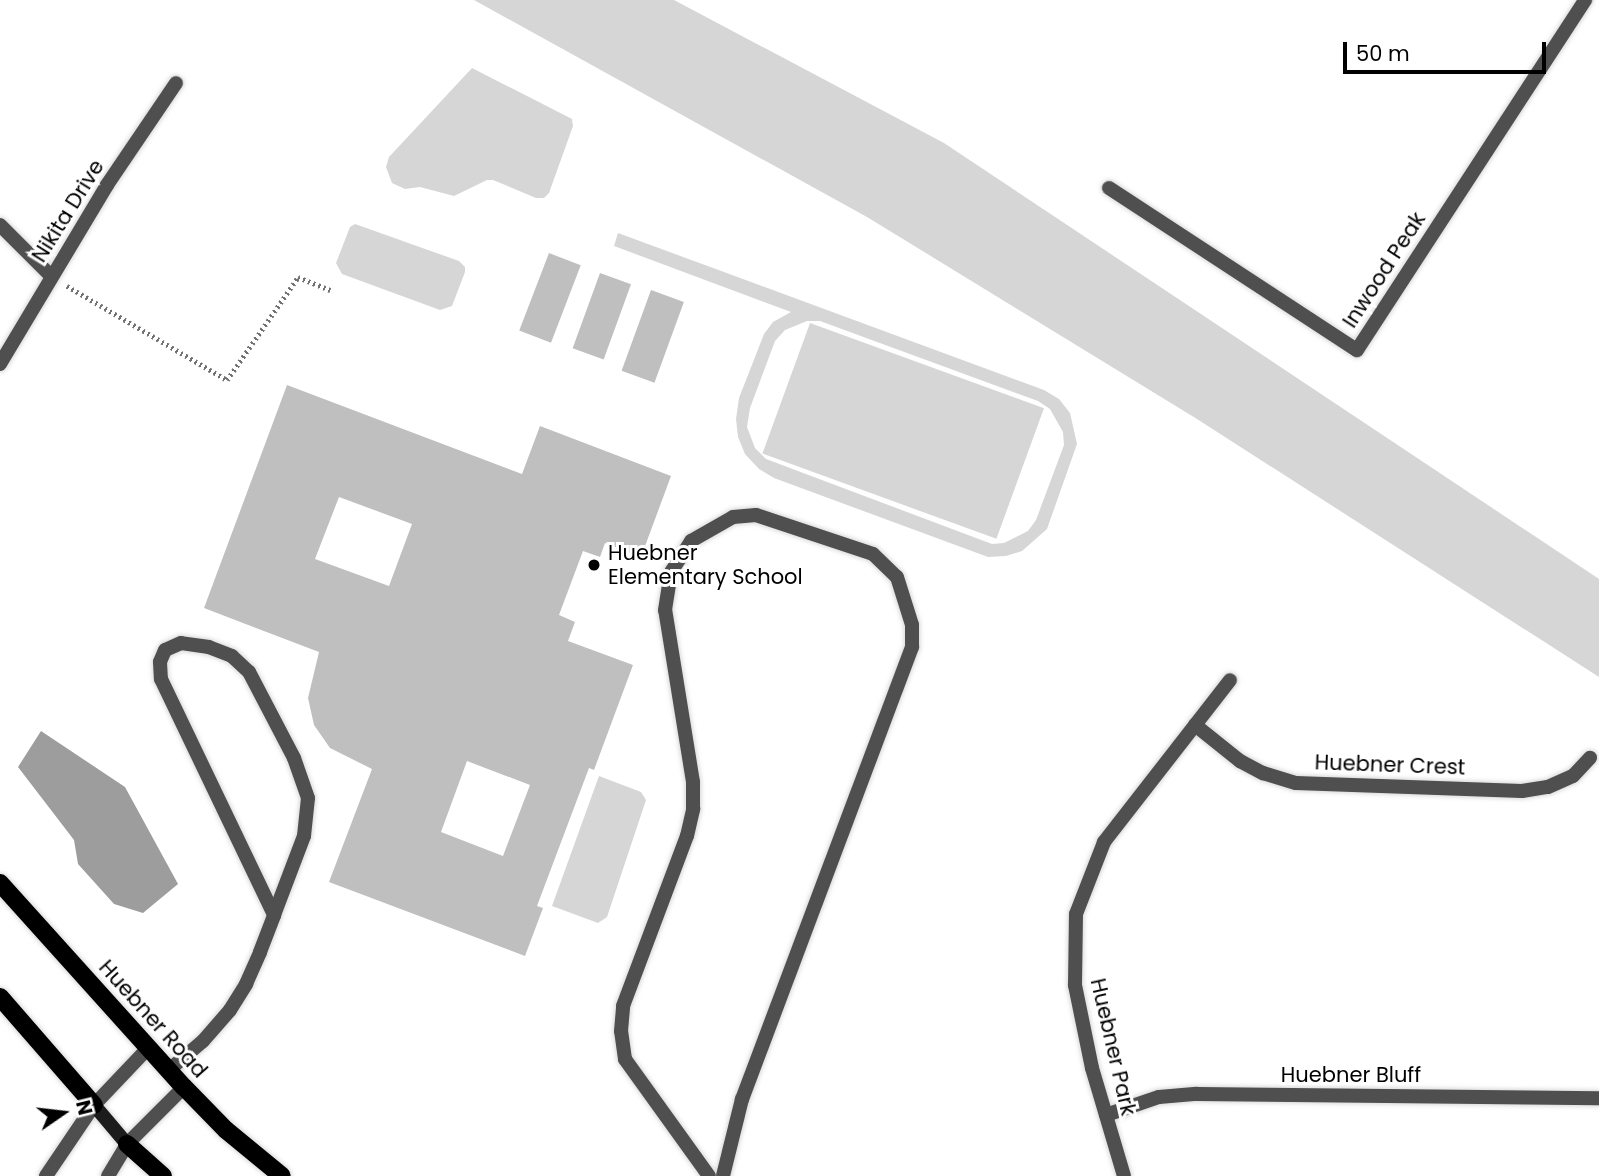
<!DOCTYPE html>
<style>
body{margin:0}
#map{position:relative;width:1599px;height:1176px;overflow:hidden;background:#fff;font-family:Poppins,sans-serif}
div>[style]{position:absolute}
.green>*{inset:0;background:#d6d6d6;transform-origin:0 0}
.water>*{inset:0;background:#9d9d9d}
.building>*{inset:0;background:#bfbfbf;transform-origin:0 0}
.path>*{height:4.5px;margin-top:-2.25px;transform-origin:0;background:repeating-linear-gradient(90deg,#717171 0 2px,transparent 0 5.5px)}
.roads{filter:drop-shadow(0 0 2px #dbdbdb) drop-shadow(0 0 2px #dbdbdb)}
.service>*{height:14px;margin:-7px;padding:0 7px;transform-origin:7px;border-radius:7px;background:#4f4f4f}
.minor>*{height:14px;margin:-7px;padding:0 7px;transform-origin:7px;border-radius:7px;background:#4f4f4f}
.secondary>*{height:14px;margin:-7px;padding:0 7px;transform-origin:7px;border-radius:7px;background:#1c1c1c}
.primary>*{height:18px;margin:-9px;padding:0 9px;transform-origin:9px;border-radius:9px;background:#000}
.dots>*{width:19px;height:19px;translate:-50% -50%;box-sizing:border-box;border:4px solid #fff;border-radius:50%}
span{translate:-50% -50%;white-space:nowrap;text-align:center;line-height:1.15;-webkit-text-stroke:6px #fff;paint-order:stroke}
.street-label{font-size:21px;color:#000}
.poi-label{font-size:21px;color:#000}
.left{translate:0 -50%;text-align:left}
.north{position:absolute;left:28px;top:1078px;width:70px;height:70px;-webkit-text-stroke:5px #fff;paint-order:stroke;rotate:76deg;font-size:19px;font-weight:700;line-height:28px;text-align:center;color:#000}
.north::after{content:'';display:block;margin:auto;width:24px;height:32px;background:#000;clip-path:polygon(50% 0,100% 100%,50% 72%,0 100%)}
.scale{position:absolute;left:1343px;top:42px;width:203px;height:32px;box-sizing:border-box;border:4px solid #000;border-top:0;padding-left:9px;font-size:21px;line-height:24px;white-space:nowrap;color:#000;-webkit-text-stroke:5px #fff;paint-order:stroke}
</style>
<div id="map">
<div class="green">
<i style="clip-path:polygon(474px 0,674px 0,944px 143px,1599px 579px,1599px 677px,1197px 419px,867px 217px)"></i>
<i style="clip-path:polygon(472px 68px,572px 119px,573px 126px,549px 193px,544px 198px,536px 198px,493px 180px,487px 180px,454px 196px,420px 187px,405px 189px,392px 183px,386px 167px,389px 157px)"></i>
<i style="clip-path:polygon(355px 224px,459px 261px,465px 267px,465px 272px,452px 306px,440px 310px,342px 274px,336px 263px,350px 227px)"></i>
<i style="clip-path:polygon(evenodd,618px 233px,1044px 390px,1059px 399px,1070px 413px,1077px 444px,1047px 529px,1022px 551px,1006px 556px,988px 557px,774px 478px,759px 469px,745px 454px,738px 437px,736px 419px,739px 398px,764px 334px,773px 322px,791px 312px,614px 246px,618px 233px,807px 321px,820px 321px,1038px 401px,1050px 409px,1063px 432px,1064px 445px,1036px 520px,1028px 531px,1004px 543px,992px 544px,766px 459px,755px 448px,747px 427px,750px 408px,775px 341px,785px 330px,807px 321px)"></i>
<i style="left:810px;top:323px;width:249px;height:139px;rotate:20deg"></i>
<i style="clip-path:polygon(599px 776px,641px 792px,646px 800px,607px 917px,598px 923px,552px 906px)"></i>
</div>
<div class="water">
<i style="clip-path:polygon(41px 731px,125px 787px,178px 884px,143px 913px,114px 904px,78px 864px,74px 840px,18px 767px)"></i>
</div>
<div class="building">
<i style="left:549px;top:253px;width:34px;height:83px;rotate:21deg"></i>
<i style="left:600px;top:273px;width:33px;height:80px;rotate:20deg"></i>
<i style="left:651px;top:290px;width:35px;height:86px;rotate:20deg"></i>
<i style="clip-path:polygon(evenodd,287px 385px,522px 474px,540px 426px,671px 476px,641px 557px,605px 543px,600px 557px,583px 551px,559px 615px,575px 622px,568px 641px,633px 665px,594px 770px,589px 768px,537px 906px,543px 908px,525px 956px,329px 882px,372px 769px,330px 748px,314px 725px,308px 698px,319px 652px,204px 608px,287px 385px,339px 497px,412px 524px,389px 586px,315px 559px,339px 497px,287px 385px,467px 761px,530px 785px,503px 856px,441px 832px,467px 761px)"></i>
</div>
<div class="path">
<i style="left:67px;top:286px;width:186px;rotate:30.4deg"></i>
<i style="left:227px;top:380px;width:125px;rotate:-55.4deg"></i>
<i style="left:298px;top:277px;width:35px;rotate:22deg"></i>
</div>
<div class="roads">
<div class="service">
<i style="left:169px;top:1070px;width:45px;rotate:-40.5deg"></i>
<i style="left:203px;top:1041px;width:41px;rotate:-48.9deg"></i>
<i style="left:230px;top:1010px;width:31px;rotate:-58deg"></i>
<i style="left:246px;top:984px;width:35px;rotate:-66deg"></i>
<i style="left:260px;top:952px;width:40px;rotate:-69deg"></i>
<i style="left:274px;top:915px;width:85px;rotate:-69.2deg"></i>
<i style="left:304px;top:836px;width:38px;rotate:-84deg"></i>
<i style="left:308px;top:798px;width:42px;rotate:-109.3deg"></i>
<i style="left:294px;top:758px;width:97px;rotate:-117.6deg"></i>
<i style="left:249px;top:672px;width:23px;rotate:-137deg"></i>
<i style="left:232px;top:656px;width:25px;rotate:-159deg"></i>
<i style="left:209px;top:647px;width:28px;rotate:-172deg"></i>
<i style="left:181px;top:643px;width:17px;rotate:156deg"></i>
<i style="left:165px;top:650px;width:13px;rotate:113deg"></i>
<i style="left:160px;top:662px;width:17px;rotate:87deg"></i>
<i style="left:161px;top:679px;width:262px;rotate:64.4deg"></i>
<i style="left:709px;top:1176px;width:144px;rotate:-125.7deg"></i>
<i style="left:625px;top:1059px;width:28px;rotate:-98deg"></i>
<i style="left:621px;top:1031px;width:25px;rotate:-85deg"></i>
<i style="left:623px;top:1006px;width:182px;rotate:-69.4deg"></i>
<i style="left:687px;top:836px;width:28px;rotate:-77deg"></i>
<i style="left:693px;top:809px;width:27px;rotate:-90deg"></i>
<i style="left:693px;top:782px;width:174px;rotate:-99.2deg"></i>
<i style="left:665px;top:610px;width:38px;rotate:-81deg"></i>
<i style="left:671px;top:572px;width:37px;rotate:-57deg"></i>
<i style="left:691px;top:541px;width:48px;rotate:-29.7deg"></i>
<i style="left:733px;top:517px;width:23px;rotate:-5deg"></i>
<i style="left:756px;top:515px;width:123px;rotate:18.4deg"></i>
<i style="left:873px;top:554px;width:33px;rotate:44deg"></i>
<i style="left:897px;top:577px;width:50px;rotate:72.6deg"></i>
<i style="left:912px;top:625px;width:22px;rotate:90deg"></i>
<i style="left:912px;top:647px;width:483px;rotate:110.6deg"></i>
<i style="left:742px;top:1099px;width:79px;rotate:103.9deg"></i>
</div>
<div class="minor">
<i style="left:1109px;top:188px;width:296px;rotate:33.2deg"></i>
<i style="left:1357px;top:350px;width:418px;rotate:-56.9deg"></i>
<i style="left:0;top:225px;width:72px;rotate:45deg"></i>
<i style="left:0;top:364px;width:209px;rotate:-59.1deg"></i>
<i style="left:107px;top:185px;width:123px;rotate:-55.9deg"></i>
<i style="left:1195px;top:725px;width:58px;rotate:38.7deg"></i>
<i style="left:1240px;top:761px;width:26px;rotate:28deg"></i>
<i style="left:1263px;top:773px;width:34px;rotate:17deg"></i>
<i style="left:1296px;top:783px;width:226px;rotate:2deg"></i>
<i style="left:1522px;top:791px;width:26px;rotate:-9deg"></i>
<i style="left:1548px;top:787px;width:27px;rotate:-24deg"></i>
<i style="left:1573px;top:776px;width:25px;rotate:-47deg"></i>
<i style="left:1106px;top:1115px;width:56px;rotate:-18.8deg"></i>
<i style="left:1159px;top:1097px;width:38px;rotate:-5deg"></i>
<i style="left:1197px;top:1094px;width:402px;rotate:0.6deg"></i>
<i style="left:46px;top:1176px;width:86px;rotate:-55.9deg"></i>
<i style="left:94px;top:1105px;width:79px;rotate:-46.5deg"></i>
<i style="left:108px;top:1176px;width:37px;rotate:-59deg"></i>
<i style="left:127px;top:1144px;width:81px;rotate:-45deg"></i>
<i style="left:1124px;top:1176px;width:113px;rotate:-106.5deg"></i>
<i style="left:1092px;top:1068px;width:85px;rotate:-101.6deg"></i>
<i style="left:1075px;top:985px;width:71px;rotate:-89.2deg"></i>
<i style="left:1076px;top:914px;width:77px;rotate:-68.7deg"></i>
<i style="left:1104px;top:842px;width:205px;rotate:-52.1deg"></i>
</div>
<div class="secondary">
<i style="left:94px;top:1105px;width:51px;rotate:49.8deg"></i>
</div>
<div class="primary">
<i style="left:0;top:883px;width:275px;rotate:48deg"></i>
<i style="left:184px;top:1087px;width:60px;rotate:45.7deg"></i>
<i style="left:226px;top:1130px;width:72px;rotate:39.4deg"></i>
<i style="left:0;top:997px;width:143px;rotate:49deg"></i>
<i style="left:127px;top:1144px;width:48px;rotate:41.6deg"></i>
</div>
</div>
<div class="dots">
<i style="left:594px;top:565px;background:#000"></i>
</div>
<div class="street-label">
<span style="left:68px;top:211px;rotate:-58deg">Nikita Drive</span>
<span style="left:1384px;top:270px;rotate:-57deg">Inwood Peak</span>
<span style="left:1390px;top:765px;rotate:2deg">Huebner Crest</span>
<span style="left:153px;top:1019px;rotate:48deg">Huebner Road</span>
<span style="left:1113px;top:1047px;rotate:77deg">Huebner Park</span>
<span style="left:1351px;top:1075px">Huebner Bluff</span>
</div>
<div class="poi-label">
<span class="left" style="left:608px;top:565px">Huebner<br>Elementary School</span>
</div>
<div class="north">N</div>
<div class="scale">50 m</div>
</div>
